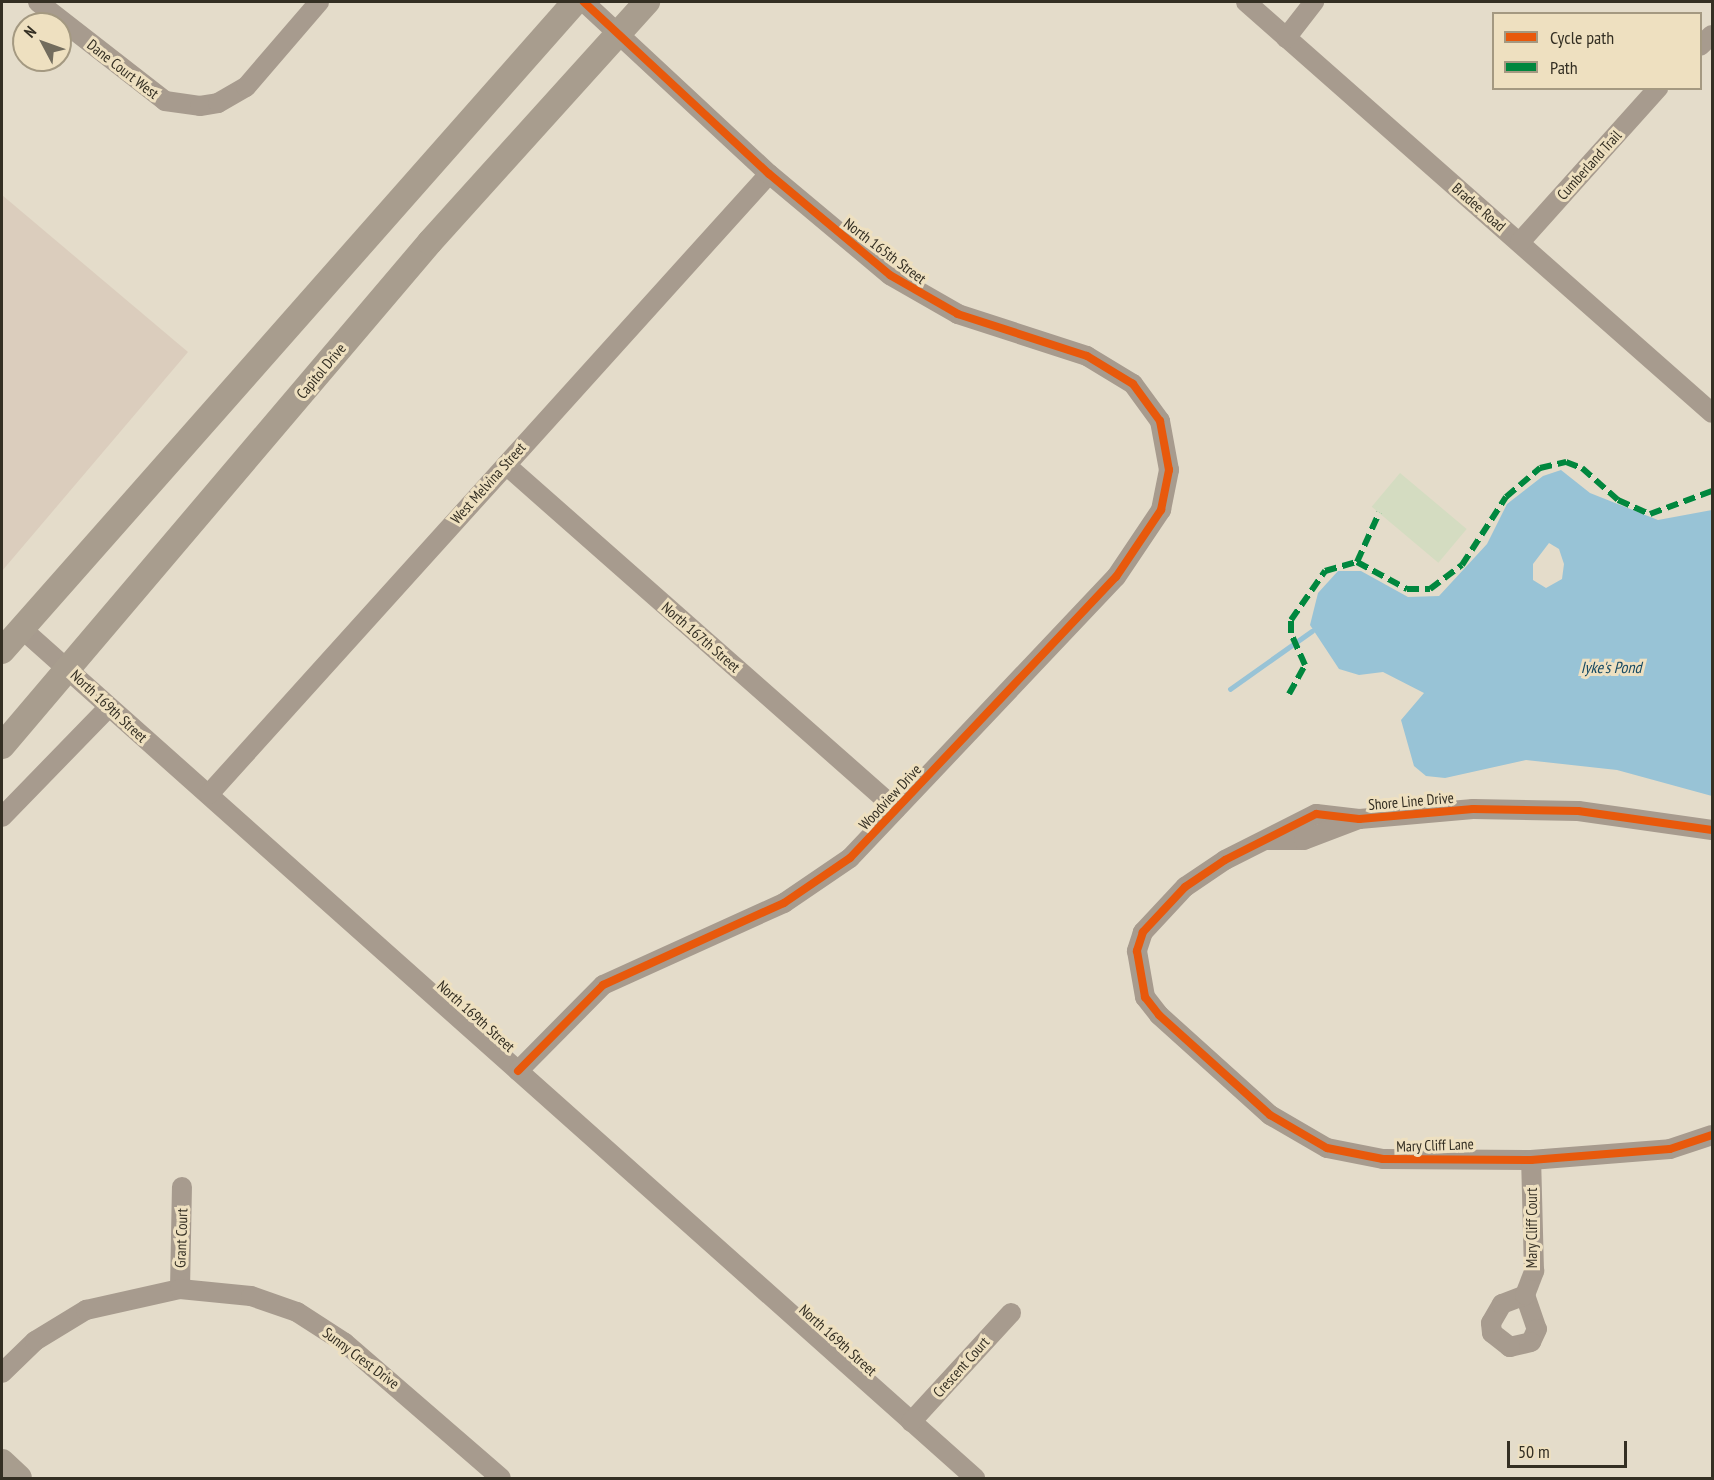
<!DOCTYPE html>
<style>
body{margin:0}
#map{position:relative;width:1714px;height:1480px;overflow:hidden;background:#e4dcca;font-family:"PT Sans Narrow",sans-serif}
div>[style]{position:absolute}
.commercial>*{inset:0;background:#dbcdbd}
.green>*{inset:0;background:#d4dcc1;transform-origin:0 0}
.water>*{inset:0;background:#98c3d6}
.stream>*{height:4.5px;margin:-2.25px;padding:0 2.25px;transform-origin:2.25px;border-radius:2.25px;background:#98c3d6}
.minor>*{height:20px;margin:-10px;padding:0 10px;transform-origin:10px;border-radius:10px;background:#a79b8e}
.major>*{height:26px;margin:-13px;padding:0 13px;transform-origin:13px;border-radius:13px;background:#a89d8e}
.quiet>*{height:6px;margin-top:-3px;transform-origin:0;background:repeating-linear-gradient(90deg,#00873e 0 12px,transparent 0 18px)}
.cycleway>*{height:8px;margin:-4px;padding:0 4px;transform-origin:4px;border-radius:4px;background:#e8590c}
span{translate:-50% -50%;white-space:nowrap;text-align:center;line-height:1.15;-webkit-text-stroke:6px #eee0c0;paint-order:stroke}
.street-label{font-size:15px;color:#342f23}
.water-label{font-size:16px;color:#154962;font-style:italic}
.frame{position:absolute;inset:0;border:3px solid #342f23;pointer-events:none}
.legend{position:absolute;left:1492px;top:12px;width:210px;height:78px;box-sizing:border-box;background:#eee0c0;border:2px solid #a49981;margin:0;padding:8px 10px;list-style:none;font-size:18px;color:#342f23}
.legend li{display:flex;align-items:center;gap:12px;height:30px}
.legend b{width:30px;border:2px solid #a49981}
.north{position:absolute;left:12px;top:12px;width:60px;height:60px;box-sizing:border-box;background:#eee0c0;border:2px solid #a49981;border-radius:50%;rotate:311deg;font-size:16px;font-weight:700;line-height:24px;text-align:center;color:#342f23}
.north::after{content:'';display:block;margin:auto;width:21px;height:27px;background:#726c5d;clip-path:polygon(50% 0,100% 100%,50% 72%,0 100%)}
.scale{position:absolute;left:1507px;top:1441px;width:120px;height:27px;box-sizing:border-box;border:3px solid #342f23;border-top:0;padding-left:8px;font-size:18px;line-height:21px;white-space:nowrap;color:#342f23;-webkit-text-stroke:4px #eee0c0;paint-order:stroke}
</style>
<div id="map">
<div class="commercial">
<i style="clip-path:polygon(2px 195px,188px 352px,2px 571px)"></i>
</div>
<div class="green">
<i style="left:1400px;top:473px;width:87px;height:44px;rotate:40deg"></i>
</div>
<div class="water">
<i style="clip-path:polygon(evenodd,1561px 470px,1590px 493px,1658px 520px,1712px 510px,1712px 796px,1617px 770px,1526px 760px,1445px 778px,1426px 776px,1414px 766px,1401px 720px,1424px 693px,1383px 672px,1359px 675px,1339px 669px,1310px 625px,1318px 593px,1338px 571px,1361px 571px,1408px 597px,1439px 596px,1487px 544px,1507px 504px,1543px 476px,1561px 470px,1549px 543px,1559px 549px,1564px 564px,1562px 579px,1546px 588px,1533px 580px,1533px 564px,1549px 543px)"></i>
</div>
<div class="stream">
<i style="left:1230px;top:689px;width:100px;rotate:-35.3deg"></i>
</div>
<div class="minor">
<i style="left:38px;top:2px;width:161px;rotate:37.9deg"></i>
<i style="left:165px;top:101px;width:35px;rotate:8deg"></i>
<i style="left:200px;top:106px;width:18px;rotate:-9deg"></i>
<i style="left:218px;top:103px;width:32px;rotate:-30deg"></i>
<i style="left:246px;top:87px;width:112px;rotate:-49.3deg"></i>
<i style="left:1246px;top:2px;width:621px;rotate:41.41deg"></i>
<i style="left:1286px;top:38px;width:46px;rotate:-52.1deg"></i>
<i style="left:1700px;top:46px;width:16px;rotate:-43deg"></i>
<i style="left:1520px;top:242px;width:207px;rotate:-48.1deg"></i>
<i style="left:506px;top:465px;width:520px;rotate:41.41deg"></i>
<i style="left:21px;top:628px;width:1278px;rotate:41.7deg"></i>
<i style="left:209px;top:794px;width:835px;rotate:-47.91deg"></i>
<i style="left:2px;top:817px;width:152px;rotate:-45.8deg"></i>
<i style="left:1712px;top:830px;width:135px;rotate:-171.9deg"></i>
<i style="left:1578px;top:811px;width:105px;rotate:-178.9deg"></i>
<i style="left:1473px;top:809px;width:114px;rotate:175deg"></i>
<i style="left:1359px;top:819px;width:43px;rotate:-173.4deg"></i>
<i style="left:1316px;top:814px;width:102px;rotate:153.2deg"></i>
<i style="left:1225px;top:860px;width:48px;rotate:146deg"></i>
<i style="left:1185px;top:887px;width:62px;rotate:133deg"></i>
<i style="left:1143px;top:932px;width:20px;rotate:108deg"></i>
<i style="left:1137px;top:951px;width:47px;rotate:80.1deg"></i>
<i style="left:1145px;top:997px;width:23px;rotate:52deg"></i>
<i style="left:1159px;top:1015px;width:149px;rotate:42deg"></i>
<i style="left:1270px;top:1115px;width:66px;rotate:30.1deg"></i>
<i style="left:1327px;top:1148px;width:57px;rotate:11.1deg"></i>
<i style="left:1383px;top:1159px;width:148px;rotate:0.4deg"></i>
<i style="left:1531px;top:1160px;width:139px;rotate:-4.5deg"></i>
<i style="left:1670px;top:1149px;width:44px;rotate:-18.4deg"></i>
<i style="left:1267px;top:840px;width:37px"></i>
<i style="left:1304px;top:840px;width:59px;rotate:-20.9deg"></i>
<i style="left:518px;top:1071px;width:121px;rotate:-45.3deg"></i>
<i style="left:603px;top:985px;width:199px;rotate:-24.4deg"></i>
<i style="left:784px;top:903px;width:80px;rotate:-34.3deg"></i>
<i style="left:850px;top:858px;width:387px;rotate:-46.6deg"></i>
<i style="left:1116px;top:577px;width:81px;rotate:-56.1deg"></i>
<i style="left:1161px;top:510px;width:41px;rotate:-78.7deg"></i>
<i style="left:1169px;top:470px;width:50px;rotate:-100.4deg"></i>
<i style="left:1160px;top:421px;width:46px;rotate:-126.1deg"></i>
<i style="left:1133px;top:384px;width:54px;rotate:-148.7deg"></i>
<i style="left:1087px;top:356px;width:136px;rotate:-162deg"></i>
<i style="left:958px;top:314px;width:78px;rotate:-150.2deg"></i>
<i style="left:890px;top:275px;width:158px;rotate:-140.1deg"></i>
<i style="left:769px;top:174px;width:253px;rotate:-137.1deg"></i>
<i style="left:180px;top:1289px;width:102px;rotate:-88.9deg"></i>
<i style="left:1525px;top:1295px;width:36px;rotate:71deg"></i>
<i style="left:1537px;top:1329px;width:14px;rotate:115deg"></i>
<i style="left:1531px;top:1342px;width:22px;rotate:167deg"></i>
<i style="left:1510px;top:1347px;width:23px;rotate:-142deg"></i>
<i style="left:1492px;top:1333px;width:10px;rotate:-96deg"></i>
<i style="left:1491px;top:1323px;width:22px;rotate:-60deg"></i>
<i style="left:1502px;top:1304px;width:25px;rotate:-21deg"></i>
<i style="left:1525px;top:1295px;width:26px;rotate:-69deg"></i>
<i style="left:1534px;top:1271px;width:111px;rotate:-91.5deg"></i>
<i style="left:2px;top:1373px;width:46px;rotate:-44.1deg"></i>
<i style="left:35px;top:1341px;width:60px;rotate:-31.3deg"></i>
<i style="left:86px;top:1310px;width:96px;rotate:-12.6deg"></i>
<i style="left:180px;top:1289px;width:71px;rotate:5.6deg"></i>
<i style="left:251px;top:1296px;width:49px;rotate:19.2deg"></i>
<i style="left:297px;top:1312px;width:57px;rotate:32.9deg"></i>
<i style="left:345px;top:1343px;width:206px;rotate:40.9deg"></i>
<i style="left:911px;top:1422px;width:148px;rotate:-47.5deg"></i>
</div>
<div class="major">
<i style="left:2px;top:651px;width:866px;rotate:-48.56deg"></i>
<i style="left:2px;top:746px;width:661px;rotate:-49.66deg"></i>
<i style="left:430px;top:242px;width:324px;rotate:-47.9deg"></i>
<i style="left:2px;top:1462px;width:23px;rotate:43deg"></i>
</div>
<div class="quiet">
<i style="left:1357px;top:562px;width:54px;rotate:-65.8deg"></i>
<i style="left:1289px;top:694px;width:33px;rotate:-61deg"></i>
<i style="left:1305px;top:665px;width:35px;rotate:-114deg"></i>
<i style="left:1291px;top:633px;width:13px;rotate:-90deg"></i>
<i style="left:1291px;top:620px;width:60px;rotate:-55.2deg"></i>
<i style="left:1325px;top:571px;width:33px;rotate:-16deg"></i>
<i style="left:1357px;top:562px;width:57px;rotate:28.4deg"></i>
<i style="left:1407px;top:589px;width:23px"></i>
<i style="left:1430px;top:589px;width:40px;rotate:-37deg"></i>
<i style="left:1462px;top:565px;width:81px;rotate:-57.1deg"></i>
<i style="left:1506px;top:497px;width:45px;rotate:-40.5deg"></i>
<i style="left:1540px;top:468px;width:27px;rotate:-13deg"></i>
<i style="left:1566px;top:462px;width:17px;rotate:21deg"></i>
<i style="left:1582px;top:468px;width:48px;rotate:41.6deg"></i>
<i style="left:1618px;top:500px;width:35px;rotate:24deg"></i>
<i style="left:1650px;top:514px;width:66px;rotate:-20.4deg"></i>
</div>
<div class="cycleway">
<i style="left:1712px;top:830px;width:135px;rotate:-171.9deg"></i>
<i style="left:1578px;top:811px;width:105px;rotate:-178.9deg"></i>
<i style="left:1473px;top:809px;width:114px;rotate:175deg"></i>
<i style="left:1359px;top:819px;width:43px;rotate:-173.4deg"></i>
<i style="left:1316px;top:814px;width:102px;rotate:153.2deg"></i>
<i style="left:1225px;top:860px;width:48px;rotate:146deg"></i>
<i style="left:1185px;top:887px;width:62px;rotate:133deg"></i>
<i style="left:1143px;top:932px;width:20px;rotate:108deg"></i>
<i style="left:1137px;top:951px;width:47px;rotate:80.1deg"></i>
<i style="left:1145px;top:997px;width:23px;rotate:52deg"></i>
<i style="left:1159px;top:1015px;width:149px;rotate:42deg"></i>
<i style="left:1270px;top:1115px;width:66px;rotate:30.1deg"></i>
<i style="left:1327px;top:1148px;width:57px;rotate:11.1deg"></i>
<i style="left:1383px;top:1159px;width:148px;rotate:0.4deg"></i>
<i style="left:1531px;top:1160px;width:139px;rotate:-4.5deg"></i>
<i style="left:1670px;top:1149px;width:44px;rotate:-18.4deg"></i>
<i style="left:518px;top:1071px;width:121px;rotate:-45.3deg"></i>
<i style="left:603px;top:985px;width:199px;rotate:-24.4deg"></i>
<i style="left:784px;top:903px;width:80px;rotate:-34.3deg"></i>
<i style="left:850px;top:858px;width:387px;rotate:-46.6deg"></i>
<i style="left:1116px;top:577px;width:81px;rotate:-56.1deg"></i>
<i style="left:1161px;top:510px;width:41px;rotate:-78.7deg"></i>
<i style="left:1169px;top:470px;width:50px;rotate:-100.4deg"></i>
<i style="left:1160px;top:421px;width:46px;rotate:-126.1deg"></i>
<i style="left:1133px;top:384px;width:54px;rotate:-148.7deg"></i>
<i style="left:1087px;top:356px;width:136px;rotate:-162deg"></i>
<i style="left:958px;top:314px;width:78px;rotate:-150.2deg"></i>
<i style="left:890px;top:275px;width:158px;rotate:-140.1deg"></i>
<i style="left:769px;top:174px;width:253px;rotate:-137.1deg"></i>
</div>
<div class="street-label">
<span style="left:123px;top:69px;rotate:38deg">Dane Court West</span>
<span style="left:1589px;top:165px;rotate:-48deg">Cumberland Trail</span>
<span style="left:1479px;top:207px;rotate:41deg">Bradee Road</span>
<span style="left:885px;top:251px;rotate:37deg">North 165th Street</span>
<span style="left:321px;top:371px;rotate:-50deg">Capitol Drive</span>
<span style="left:488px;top:483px;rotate:-48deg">West Melvina Street</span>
<span style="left:701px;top:637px;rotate:41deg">North 167th Street</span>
<span style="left:109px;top:706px;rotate:43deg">North 169th Street</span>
<span style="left:890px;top:797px;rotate:-47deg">Woodview Drive</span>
<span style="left:1411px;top:801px;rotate:-5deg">Shore Line Drive</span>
<span style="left:476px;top:1016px;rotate:42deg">North 169th Street</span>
<span style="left:1435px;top:1145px;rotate:-2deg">Mary Cliff Lane</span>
<span style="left:1532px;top:1228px;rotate:-90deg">Mary Cliff Court</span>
<span style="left:181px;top:1238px;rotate:-88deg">Grant Court</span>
<span style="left:838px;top:1340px;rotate:42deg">North 169th Street</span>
<span style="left:361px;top:1358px;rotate:37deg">Sunny Crest Drive</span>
<span style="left:961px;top:1367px;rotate:-48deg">Crescent Court</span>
</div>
<div class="water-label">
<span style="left:1611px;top:667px">Iyke's Pond</span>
</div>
<div class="frame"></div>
<ul class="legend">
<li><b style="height:8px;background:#e8590c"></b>Cycle path</li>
<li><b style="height:8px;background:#00873e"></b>Path</li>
</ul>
<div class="north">N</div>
<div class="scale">50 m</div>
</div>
